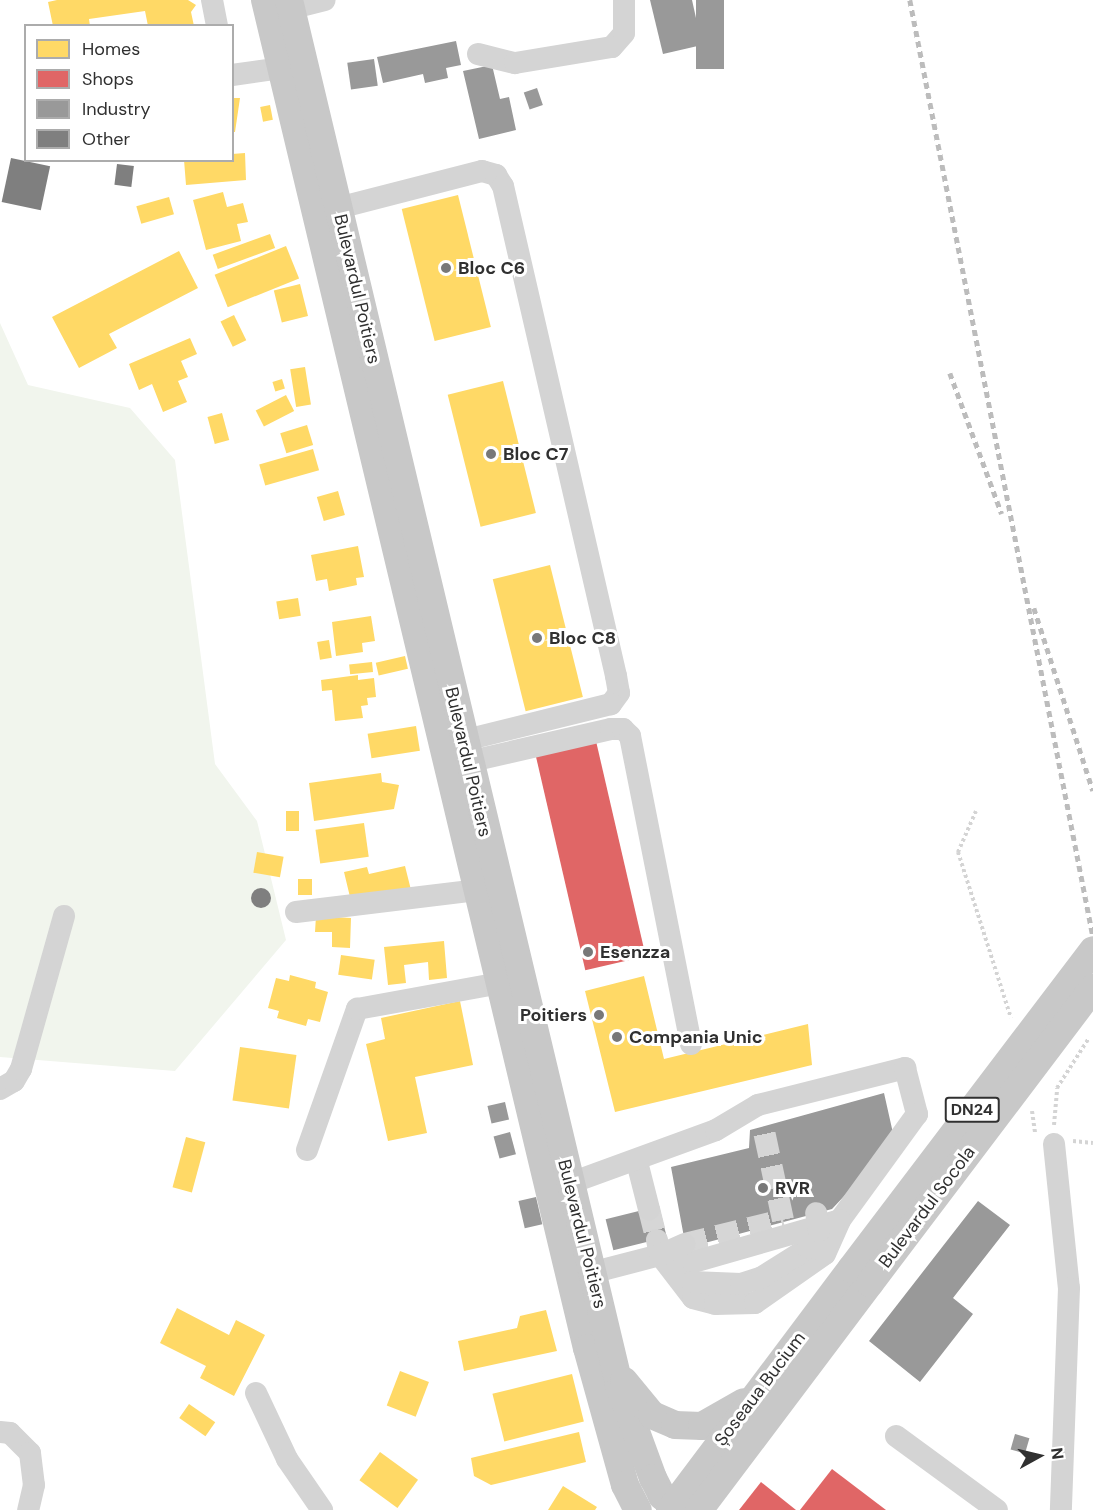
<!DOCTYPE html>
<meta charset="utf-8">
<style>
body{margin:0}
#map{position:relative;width:1093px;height:1510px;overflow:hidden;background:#fff;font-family:"DM Sans",sans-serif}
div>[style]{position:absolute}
.green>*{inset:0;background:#f1f5ed}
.homes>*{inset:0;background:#ffd966;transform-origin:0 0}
.shops>*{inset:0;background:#e06666;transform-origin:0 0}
.industry>*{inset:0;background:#999;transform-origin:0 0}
.building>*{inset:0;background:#7f7f7f;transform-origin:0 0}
.round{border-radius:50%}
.minor-tunnel>*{height:22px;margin-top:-11px;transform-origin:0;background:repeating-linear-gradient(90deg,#d6d6d6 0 22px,transparent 0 33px)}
.path>*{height:4px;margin-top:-2px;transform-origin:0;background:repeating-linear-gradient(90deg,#d4d4d4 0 3px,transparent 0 6px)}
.minor>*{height:22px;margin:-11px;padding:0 11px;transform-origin:11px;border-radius:11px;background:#d4d4d4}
.major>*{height:28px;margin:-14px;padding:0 14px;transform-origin:14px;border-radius:14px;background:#c8c8c8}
.rail>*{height:4.5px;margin-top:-2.25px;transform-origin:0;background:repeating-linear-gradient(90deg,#bcbcbc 0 6px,transparent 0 10.5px)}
.minor-bridge>*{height:22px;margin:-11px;padding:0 11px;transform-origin:11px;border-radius:11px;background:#d4d4d4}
.major-bridge>*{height:28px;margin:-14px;padding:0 14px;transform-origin:14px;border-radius:14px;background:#c8c8c8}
.dots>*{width:16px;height:16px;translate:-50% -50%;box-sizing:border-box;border:3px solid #fff;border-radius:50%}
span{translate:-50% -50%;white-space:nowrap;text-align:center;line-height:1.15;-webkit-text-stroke:6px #fff;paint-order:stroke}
.shield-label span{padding:2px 4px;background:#fff;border:2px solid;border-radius:4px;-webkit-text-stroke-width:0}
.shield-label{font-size:16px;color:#303030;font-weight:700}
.poi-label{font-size:18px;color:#303030;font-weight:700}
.left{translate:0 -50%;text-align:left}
.right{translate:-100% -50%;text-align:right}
.street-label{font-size:18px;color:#303030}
.legend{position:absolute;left:24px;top:24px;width:210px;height:138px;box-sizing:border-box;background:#fff;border:2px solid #acacac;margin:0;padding:8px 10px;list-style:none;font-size:18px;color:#303030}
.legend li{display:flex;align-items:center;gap:12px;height:30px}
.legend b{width:30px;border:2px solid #acacac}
.north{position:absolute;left:1009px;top:1426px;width:60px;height:60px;-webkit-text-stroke:4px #fff;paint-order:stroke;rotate:82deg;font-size:16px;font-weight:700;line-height:24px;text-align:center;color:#303030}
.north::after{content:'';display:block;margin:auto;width:21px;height:27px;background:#303030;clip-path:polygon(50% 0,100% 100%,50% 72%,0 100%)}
</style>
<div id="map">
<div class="green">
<i style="clip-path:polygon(0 323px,28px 385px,130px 408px,175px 460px,215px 764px,257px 821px,286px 940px,175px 1071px,0 1057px)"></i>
</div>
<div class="homes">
<i style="clip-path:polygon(57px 0,188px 0,196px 5px,191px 12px,194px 26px,148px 26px,145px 11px,89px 19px,90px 26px,53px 26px,48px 2px)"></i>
<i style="clip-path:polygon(232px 98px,240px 98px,235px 132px,232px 132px)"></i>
<i style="left:270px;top:105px;width:15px;height:10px;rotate:79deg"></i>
<i style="clip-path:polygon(245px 153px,246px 180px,186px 185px,184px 160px,232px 160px,232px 154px)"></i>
<i style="clip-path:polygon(223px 192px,227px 207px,243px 203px,248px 222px,237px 224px,241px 241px,206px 250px,193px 200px)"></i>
<i style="left:458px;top:195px;width:136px;height:58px;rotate:76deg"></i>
<i style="left:169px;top:197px;width:18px;height:34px;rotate:74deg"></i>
<i style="left:270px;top:234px;width:15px;height:61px;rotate:70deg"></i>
<i style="left:286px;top:246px;width:35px;height:77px;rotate:68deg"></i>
<i style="clip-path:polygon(179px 251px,198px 288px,109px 334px,117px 348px,79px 368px,52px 317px)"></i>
<i style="left:300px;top:284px;width:33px;height:27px;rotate:76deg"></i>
<i style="left:234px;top:315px;width:28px;height:15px;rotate:64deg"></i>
<i style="clip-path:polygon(190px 338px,197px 354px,181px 361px,188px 377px,178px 381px,187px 402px,163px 412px,152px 384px,139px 390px,129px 364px)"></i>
<i style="left:305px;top:367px;width:38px;height:15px;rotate:81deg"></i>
<i style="left:282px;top:379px;width:10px;height:10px;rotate:73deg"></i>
<i style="left:503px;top:381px;width:136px;height:57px;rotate:76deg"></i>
<i style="left:286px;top:395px;width:18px;height:34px;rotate:63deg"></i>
<i style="left:222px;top:413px;width:28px;height:15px;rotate:75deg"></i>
<i style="left:307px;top:425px;width:21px;height:28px;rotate:73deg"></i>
<i style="left:313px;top:449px;width:22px;height:56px;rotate:74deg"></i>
<i style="left:338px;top:491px;width:25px;height:22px;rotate:74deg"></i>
<i style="clip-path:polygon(358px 546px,364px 577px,356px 578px,357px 585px,329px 591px,327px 579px,316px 581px,311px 555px)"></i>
<i style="left:550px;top:565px;width:136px;height:59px;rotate:76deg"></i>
<i style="left:298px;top:598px;width:18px;height:22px;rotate:81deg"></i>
<i style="clip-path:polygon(371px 616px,375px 641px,362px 643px,363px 652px,336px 656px,332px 622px)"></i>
<i style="left:329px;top:640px;width:18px;height:12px;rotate:81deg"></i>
<i style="left:405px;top:656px;width:13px;height:30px;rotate:77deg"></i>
<i style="left:372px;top:662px;width:10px;height:23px;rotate:84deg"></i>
<i style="clip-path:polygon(358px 675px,358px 680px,374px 678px,376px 697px,367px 698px,368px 705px,361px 706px,363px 718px,335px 721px,332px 690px,322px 691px,321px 680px)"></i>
<i style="left:416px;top:726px;width:25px;height:49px;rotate:81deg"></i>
<i style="clip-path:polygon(381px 773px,382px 782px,399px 785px,394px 809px,314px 821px,309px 783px)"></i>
<i style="left:286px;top:811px;width:13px;height:20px"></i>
<i style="left:364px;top:823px;width:34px;height:49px;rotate:82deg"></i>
<i style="left:257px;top:852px;width:27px;height:21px;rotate:10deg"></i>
<i style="clip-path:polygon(405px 866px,411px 890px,350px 897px,344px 872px,367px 867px,369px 874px)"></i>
<i style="left:312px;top:879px;width:16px;height:14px;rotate:90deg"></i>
<i style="clip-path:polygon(316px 916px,351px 918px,350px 948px,332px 947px,332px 932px,315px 932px)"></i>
<i style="clip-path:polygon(444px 941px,447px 978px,429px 980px,428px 962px,404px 965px,406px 983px,388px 985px,384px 947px)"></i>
<i style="left:341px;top:955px;width:34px;height:20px;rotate:8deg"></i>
<i style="clip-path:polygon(290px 975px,316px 982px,315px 988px,328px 992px,320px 1022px,308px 1019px,306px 1026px,277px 1018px,279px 1011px,268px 1008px,276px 978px,289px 981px)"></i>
<i style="clip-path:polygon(644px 976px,664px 1059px,808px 1024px,812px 1065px,615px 1112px,585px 991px)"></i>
<i style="clip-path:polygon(460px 1001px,473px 1065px,415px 1077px,427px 1133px,388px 1141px,366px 1044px,385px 1039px,381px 1018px)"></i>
<i style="left:240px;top:1047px;width:57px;height:54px;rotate:8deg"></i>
<i style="left:186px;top:1137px;width:20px;height:52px;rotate:15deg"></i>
<i style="clip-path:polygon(177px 1308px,229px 1335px,236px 1320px,265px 1335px,234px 1396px,200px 1378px,206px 1366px,160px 1343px)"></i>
<i style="clip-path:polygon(546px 1310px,557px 1351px,464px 1371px,458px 1341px,517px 1328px,520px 1316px)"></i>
<i style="left:400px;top:1371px;width:31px;height:37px;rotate:21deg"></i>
<i style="left:572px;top:1374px;width:49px;height:82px;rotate:76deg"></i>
<i style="left:189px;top:1404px;width:32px;height:17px;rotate:35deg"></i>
<i style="clip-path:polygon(579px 1432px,586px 1462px,491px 1485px,474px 1476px,471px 1458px)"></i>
<i style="left:380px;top:1452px;width:47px;height:35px;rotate:36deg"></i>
<i style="clip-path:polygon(563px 1486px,597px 1507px,595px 1510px,548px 1510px)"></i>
</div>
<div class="shops">
<i style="left:596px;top:741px;width:221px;height:62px;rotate:77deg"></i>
<i style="clip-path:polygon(832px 1469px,886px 1510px,800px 1510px)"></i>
<i style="clip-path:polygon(761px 1482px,796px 1510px,739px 1510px)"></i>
</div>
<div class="industry">
<i style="clip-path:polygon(650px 0,692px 0,702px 45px,663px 54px)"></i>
<i style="left:696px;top:0;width:28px;height:69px"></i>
<i style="clip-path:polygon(456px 41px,461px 65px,446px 68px,448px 78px,425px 83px,423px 74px,383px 83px,377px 57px)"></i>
<i style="left:374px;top:59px;width:27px;height:27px;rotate:82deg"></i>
<i style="clip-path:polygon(492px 65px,500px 99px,509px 97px,516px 130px,479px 139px,463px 71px)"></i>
<i style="left:537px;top:88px;width:18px;height:14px;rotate:71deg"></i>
<i style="clip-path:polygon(884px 1093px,895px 1142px,832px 1209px,686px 1248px,671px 1167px,749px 1148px,750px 1130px)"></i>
<i style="left:505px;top:1102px;width:18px;height:18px;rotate:77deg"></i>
<i style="left:510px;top:1132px;width:23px;height:17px;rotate:75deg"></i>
<i style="left:536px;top:1197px;width:28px;height:18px;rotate:77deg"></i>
<i style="clip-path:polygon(978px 1201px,1010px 1225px,953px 1298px,973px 1314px,920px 1382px,869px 1341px)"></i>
<i style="left:659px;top:1206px;width:32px;height:55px;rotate:76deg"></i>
<i style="left:1015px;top:1434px;width:15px;height:16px;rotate:16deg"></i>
</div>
<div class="building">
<i style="left:11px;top:158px;width:40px;height:45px;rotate:12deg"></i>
<i style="left:117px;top:164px;width:17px;height:21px;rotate:7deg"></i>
<i class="round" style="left:251px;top:888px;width:20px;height:20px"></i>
</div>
<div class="minor-tunnel">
<i style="left:649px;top:1209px;width:32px;rotate:76deg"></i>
<i style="left:685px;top:1244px;width:101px;rotate:-13.8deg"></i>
<i style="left:783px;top:1220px;width:95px;rotate:-102.1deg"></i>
</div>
<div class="path">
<i style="left:976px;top:811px;width:45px;rotate:113.7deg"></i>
<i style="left:958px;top:852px;width:174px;rotate:72.3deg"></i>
<i style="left:1032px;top:1111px;width:22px;rotate:82deg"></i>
<i style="left:1054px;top:1125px;width:37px;rotate:-85deg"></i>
<i style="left:1057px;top:1088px;width:59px;rotate:-57.4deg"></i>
<i style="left:1073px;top:1141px;width:20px;rotate:6deg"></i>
</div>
<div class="minor">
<i style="left:212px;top:0;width:26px;rotate:79deg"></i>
<i style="left:277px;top:12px;width:49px;rotate:-14deg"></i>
<i style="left:478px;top:54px;width:38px;rotate:14deg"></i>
<i style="left:515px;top:63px;width:98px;rotate:-9.4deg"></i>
<i style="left:612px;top:47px;width:18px;rotate:-49deg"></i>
<i style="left:624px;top:33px;width:33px;rotate:-90deg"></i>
<i style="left:232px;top:75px;width:49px;rotate:-8.1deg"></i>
<i style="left:338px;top:208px;width:149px;rotate:-14.4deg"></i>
<i style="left:482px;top:171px;width:15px;rotate:16deg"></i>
<i style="left:496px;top:175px;width:13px;rotate:58deg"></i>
<i style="left:503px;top:186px;width:503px;rotate:77.01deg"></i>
<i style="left:616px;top:676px;width:17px;rotate:80deg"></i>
<i style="left:619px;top:693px;width:14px;rotate:126deg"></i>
<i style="left:611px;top:704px;width:167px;rotate:166.1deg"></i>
<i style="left:454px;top:765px;width:161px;rotate:-12.9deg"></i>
<i style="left:611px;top:729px;width:12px"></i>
<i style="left:623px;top:729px;width:10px;rotate:45deg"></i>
<i style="left:630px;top:736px;width:314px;rotate:78.8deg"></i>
<i style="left:296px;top:912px;width:182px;rotate:-6.9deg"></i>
<i style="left:0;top:1089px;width:16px;rotate:-30deg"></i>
<i style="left:14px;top:1081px;width:14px;rotate:-60deg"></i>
<i style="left:21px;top:1069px;width:159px;rotate:-74.3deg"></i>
<i style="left:1054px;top:1144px;width:145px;rotate:84.1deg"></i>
<i style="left:1069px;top:1288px;width:222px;rotate:92.1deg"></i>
<i style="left:307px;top:1150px;width:150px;rotate:-70.5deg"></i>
<i style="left:357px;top:1009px;width:162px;rotate:-10.3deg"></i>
<i style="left:637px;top:1162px;width:49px;rotate:75.7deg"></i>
<i style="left:557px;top:1188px;width:169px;rotate:-20deg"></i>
<i style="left:716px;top:1130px;width:49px;rotate:-30.8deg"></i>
<i style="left:758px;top:1105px;width:152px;rotate:-14.1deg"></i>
<i style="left:905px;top:1068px;width:48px;rotate:75.4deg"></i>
<i style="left:917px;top:1114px;width:131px;rotate:126deg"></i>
<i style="left:840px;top:1220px;width:174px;rotate:164deg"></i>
<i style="left:657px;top:1240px;width:15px;rotate:79deg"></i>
<i style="left:660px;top:1255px;width:54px;rotate:52.5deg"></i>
<i style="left:693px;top:1298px;width:23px;rotate:15deg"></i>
<i style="left:715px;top:1304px;width:40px;rotate:-1.4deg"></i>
<i style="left:755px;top:1303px;width:85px;rotate:-35deg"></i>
<i style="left:825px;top:1254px;width:37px;rotate:-66deg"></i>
<i style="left:579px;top:1276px;width:84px;rotate:-14.5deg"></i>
<i style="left:660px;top:1255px;width:27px;rotate:-24deg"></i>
<i style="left:256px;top:1393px;width:73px;rotate:64.8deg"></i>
<i style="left:287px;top:1459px;width:62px;rotate:55.5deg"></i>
<i style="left:0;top:1432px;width:10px;rotate:6deg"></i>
<i style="left:10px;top:1433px;width:28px;rotate:45deg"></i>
<i style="left:30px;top:1453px;width:32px;rotate:83deg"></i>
<i style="left:34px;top:1485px;width:26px;rotate:103deg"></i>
<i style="left:896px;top:1436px;width:125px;rotate:36.2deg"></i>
</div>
<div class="major">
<i style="left:265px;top:0;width:1386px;rotate:76.57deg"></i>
<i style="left:587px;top:1348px;width:142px;rotate:74.5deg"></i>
<i style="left:625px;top:1485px;width:28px;rotate:63deg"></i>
<i style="left:289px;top:0;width:1427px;rotate:76.59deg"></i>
<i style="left:620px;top:1388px;width:96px;rotate:69.9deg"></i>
<i style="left:653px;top:1478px;width:20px;rotate:63deg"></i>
<i style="left:662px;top:1496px;width:22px;rotate:39deg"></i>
<i style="left:624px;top:1381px;width:44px;rotate:50.5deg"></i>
<i style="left:652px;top:1415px;width:25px;rotate:23deg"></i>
<i style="left:675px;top:1425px;width:27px;rotate:2deg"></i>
<i style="left:702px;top:1426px;width:48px;rotate:-29.7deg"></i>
<i style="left:670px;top:1510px;width:301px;rotate:-53.1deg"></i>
<i style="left:699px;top:1510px;width:284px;rotate:-53deg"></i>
</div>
<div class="rail">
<i style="left:910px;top:0;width:954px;rotate:78.94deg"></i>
<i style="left:950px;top:373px;width:150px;rotate:69.8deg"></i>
<i style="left:1034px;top:608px;width:192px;rotate:72.1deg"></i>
</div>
<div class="minor-bridge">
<i style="left:692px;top:1282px;width:49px;rotate:2.3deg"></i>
<i style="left:741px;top:1284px;width:22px;rotate:-18deg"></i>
<i style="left:762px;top:1277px;width:54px;rotate:-32.2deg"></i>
<i style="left:808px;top:1248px;width:20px;rotate:-57deg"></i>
<i style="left:819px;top:1231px;width:18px;rotate:-99deg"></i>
</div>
<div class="major-bridge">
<i style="left:851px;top:1269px;width:400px;rotate:-52.8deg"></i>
<i style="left:870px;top:1283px;width:370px;rotate:-52.9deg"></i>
</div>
<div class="dots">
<i style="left:446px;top:268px;background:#787878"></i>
<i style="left:491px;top:454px;background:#787878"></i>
<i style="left:537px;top:638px;background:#787878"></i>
<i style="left:588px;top:952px;background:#787878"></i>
<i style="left:599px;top:1015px;background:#787878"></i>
<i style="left:617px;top:1037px;background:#787878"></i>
<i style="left:763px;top:1188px;background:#787878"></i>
</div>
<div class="shield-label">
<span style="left:972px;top:1110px">DN24</span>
</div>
<div class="poi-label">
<span class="left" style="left:458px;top:268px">Bloc C6</span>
<span class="left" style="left:503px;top:454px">Bloc C7</span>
<span class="left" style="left:549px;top:638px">Bloc C8</span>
<span class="left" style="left:600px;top:952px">Esenzza</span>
<span class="right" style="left:587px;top:1015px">Poitiers</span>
<span class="left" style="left:629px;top:1037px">Compania Unic</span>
<span class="left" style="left:775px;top:1188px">RVR</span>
</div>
<div class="street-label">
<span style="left:357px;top:289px;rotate:77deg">Bulevardul Poitiers</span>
<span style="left:468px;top:762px;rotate:77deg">Bulevardul Poitiers</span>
<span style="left:927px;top:1207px;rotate:-53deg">Bulevardul Socola</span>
<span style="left:582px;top:1234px;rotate:76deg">Bulevardul Poitiers</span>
<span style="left:760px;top:1389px;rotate:-53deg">Șoseaua Bucium</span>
</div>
<ul class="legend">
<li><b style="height:16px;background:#ffd966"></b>Homes</li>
<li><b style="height:16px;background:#e06666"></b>Shops</li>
<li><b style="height:16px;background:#999"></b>Industry</li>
<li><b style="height:16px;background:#7f7f7f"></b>Other</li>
</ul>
<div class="north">N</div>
</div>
